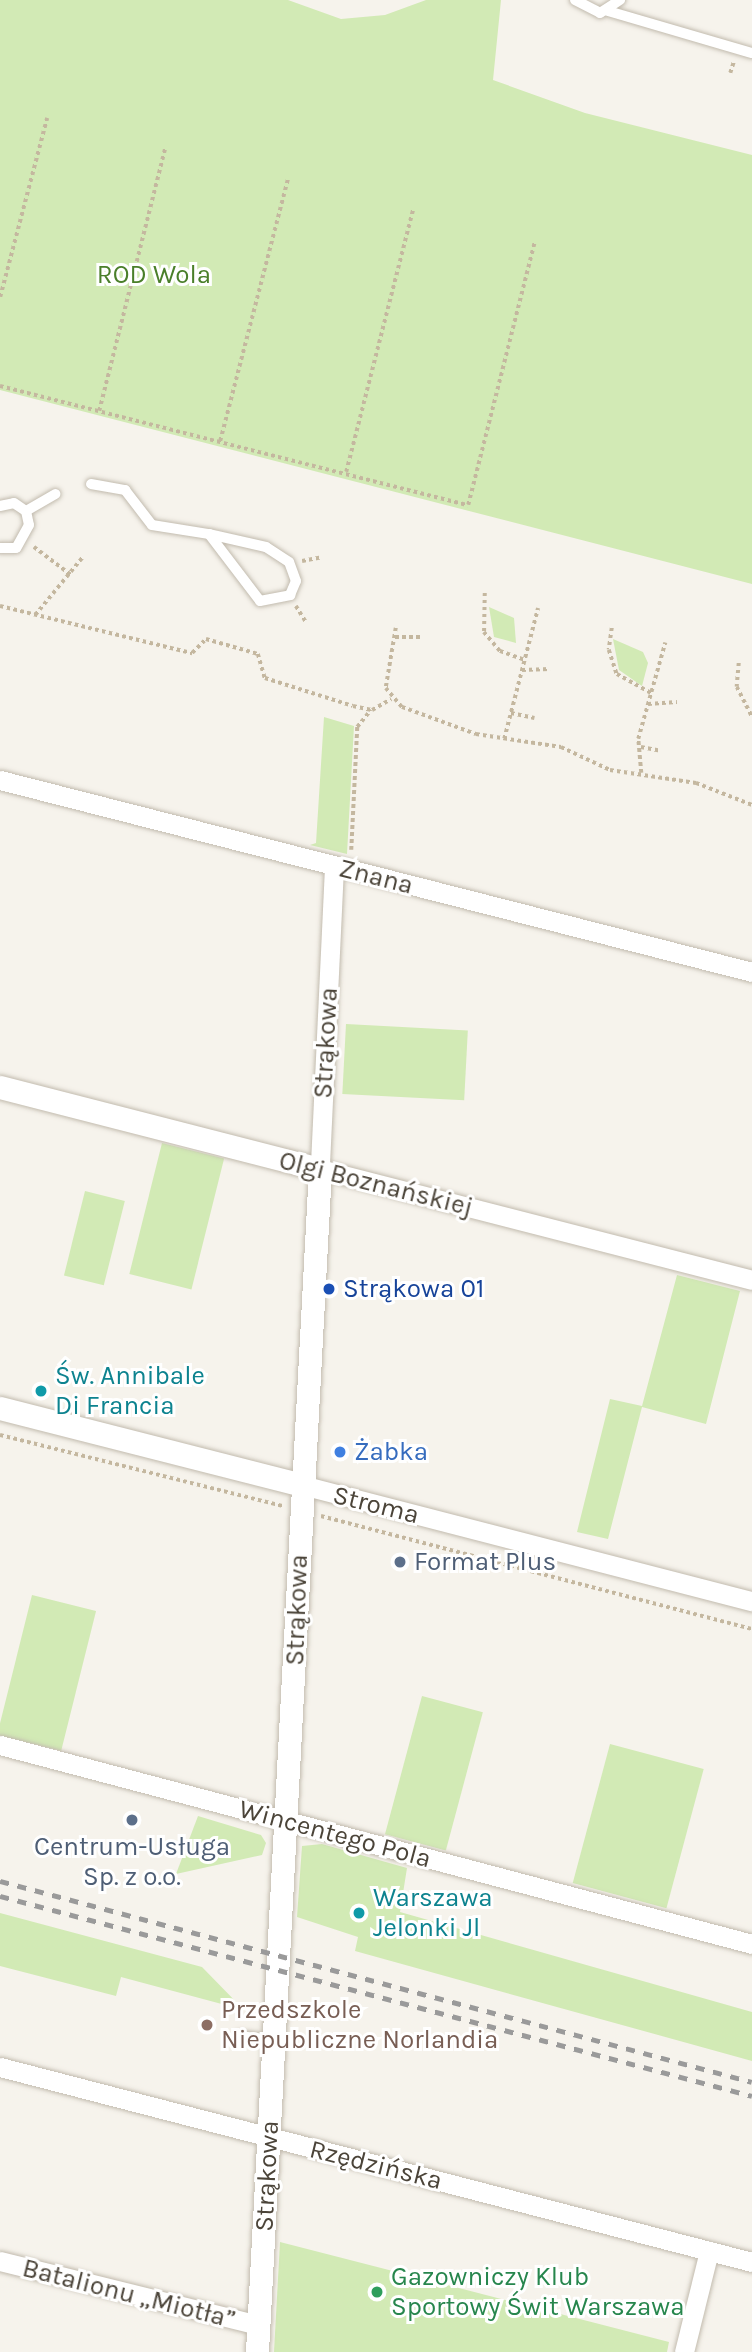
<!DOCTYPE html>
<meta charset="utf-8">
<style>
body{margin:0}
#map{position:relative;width:752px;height:2352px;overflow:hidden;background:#f6f3ec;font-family:Karla,sans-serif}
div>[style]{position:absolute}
.green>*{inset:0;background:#d2eab5;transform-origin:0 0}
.path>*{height:3.5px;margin-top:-1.75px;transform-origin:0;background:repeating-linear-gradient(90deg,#c4b79f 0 3.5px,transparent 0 7px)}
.roads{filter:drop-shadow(0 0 2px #c2bbae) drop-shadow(0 0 2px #c2bbae)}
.service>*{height:10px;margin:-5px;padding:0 5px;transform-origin:5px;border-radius:5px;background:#fff}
.minor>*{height:19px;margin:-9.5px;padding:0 9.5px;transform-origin:9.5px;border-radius:9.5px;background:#fff}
.tertiary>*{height:23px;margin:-11.5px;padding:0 11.5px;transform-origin:11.5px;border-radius:11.5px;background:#fff}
.rail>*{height:5px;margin-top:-2.5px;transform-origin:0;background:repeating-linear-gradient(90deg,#9a9a9a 0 9px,transparent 0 18px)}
.dots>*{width:19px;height:19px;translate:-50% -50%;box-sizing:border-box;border:4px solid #fff;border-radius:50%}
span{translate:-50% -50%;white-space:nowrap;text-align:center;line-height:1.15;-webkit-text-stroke:6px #fff;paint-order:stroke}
.park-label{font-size:26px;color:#4a7f2a}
.street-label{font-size:26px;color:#4b4439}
.transit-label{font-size:26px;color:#164399}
.left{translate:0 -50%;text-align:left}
.culture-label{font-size:26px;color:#0d838f}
.shop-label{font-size:26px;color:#366cbe}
.service-label{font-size:26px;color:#4e5e75}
.education-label{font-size:26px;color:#785e54}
.leisure-label{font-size:26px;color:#27864d}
</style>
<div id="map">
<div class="green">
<i style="clip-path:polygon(0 0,288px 0,341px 19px,385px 15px,426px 0,501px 0,493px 80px,585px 113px,752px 155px,752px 584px,0 390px)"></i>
<i style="clip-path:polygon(489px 607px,514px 618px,516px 643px,494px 637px)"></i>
<i style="clip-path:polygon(613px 639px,643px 652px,648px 663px,642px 686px,619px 670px)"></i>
<i style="clip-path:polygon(324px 717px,354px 726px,347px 854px,310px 845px,316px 843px)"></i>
<i style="left:346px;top:1024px;width:122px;height:70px;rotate:3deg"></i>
<i style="left:162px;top:1143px;width:64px;height:135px;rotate:14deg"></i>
<i style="left:85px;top:1191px;width:41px;height:87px;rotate:14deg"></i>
<i style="clip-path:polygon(677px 1275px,740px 1291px,706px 1424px,642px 1407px,608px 1539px,577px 1532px,610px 1399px,642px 1406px)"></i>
<i style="left:32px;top:1595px;width:66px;height:144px;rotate:14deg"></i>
<i style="left:422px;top:1696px;width:63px;height:143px;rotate:15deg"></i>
<i style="left:610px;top:1744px;width:97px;height:144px;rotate:15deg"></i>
<i style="clip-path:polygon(198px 1816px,261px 1835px,266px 1843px,262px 1855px,176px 1874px)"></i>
<i style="clip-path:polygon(322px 1844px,407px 1868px,400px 1912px,752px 2012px,752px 2061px,355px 1951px,358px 1937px,297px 1917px,302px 1846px)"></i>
<i style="clip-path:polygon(0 1913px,202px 1967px,244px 2010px,121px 1977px,116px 1996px,0 1966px)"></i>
<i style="clip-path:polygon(280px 2242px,669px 2342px,667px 2352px,274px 2352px)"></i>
</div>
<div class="path">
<i style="left:730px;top:73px;width:13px;rotate:-72deg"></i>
<i style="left:0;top:297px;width:185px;rotate:-75.3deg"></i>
<i style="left:0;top:386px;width:483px;rotate:14.3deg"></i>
<i style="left:468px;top:505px;width:272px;rotate:-75.8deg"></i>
<i style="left:99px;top:411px;width:271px;rotate:-75.9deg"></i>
<i style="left:220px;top:441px;width:271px;rotate:-75.5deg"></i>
<i style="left:346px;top:472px;width:270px;rotate:-75.7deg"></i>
<i style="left:34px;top:547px;width:46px;rotate:37.1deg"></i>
<i style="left:302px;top:561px;width:20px;rotate:-11deg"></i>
<i style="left:485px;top:593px;width:39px;rotate:91deg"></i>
<i style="left:484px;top:632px;width:25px;rotate:50deg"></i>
<i style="left:500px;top:651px;width:27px;rotate:20deg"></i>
<i style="left:0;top:606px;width:198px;rotate:13.8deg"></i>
<i style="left:192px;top:653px;width:20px;rotate:-45deg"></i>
<i style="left:206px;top:639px;width:54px;rotate:16.1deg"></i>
<i style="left:258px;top:654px;width:25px;rotate:74deg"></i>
<i style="left:265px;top:678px;width:92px;rotate:17.7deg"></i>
<i style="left:353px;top:706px;width:19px;rotate:12deg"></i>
<i style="left:372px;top:710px;width:22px;rotate:-30deg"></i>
<i style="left:296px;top:606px;width:19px;rotate:58deg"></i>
<i style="left:35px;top:615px;width:74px;rotate:-50.5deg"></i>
<i style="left:396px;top:628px;width:61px;rotate:99.5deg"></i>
<i style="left:386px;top:688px;width:25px;rotate:50deg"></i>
<i style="left:402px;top:707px;width:79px;rotate:20deg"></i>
<i style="left:476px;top:734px;width:86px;rotate:8.7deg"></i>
<i style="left:561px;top:747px;width:54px;rotate:25.1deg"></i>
<i style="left:610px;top:770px;width:87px;rotate:8.6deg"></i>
<i style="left:696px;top:783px;width:60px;rotate:21.4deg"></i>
<i style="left:612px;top:628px;width:22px;rotate:98deg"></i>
<i style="left:609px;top:650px;width:25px;rotate:72deg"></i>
<i style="left:617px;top:674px;width:39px;rotate:29deg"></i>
<i style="left:395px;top:637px;width:28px"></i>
<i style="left:739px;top:663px;width:24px;rotate:95deg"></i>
<i style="left:737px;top:687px;width:33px;rotate:63deg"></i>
<i style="left:522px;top:670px;width:28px;rotate:-2deg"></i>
<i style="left:648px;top:704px;width:29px;rotate:-4deg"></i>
<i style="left:511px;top:713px;width:24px;rotate:12deg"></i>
<i style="left:504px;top:739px;width:135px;rotate:-75.5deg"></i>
<i style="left:641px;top:747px;width:20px;rotate:11deg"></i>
<i style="left:641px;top:773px;width:34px;rotate:-95deg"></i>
<i style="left:638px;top:739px;width:100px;rotate:-74.3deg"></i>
<i style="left:351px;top:850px;width:123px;rotate:-87.2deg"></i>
<i style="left:357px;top:727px;width:22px;rotate:-51deg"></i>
<i style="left:0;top:1435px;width:291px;rotate:14.1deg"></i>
<i style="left:321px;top:1516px;width:446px;rotate:14.7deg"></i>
</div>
<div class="roads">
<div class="service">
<i style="left:575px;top:0;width:28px;rotate:27deg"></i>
<i style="left:600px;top:13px;width:24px;rotate:-33deg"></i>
<i style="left:608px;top:11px;width:150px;rotate:16.3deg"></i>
<i style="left:91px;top:484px;width:35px;rotate:10deg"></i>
<i style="left:125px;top:490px;width:44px;rotate:52.4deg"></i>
<i style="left:152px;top:525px;width:58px;rotate:9deg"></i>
<i style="left:209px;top:534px;width:84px;rotate:52.7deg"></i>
<i style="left:260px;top:601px;width:31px;rotate:-11deg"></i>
<i style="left:290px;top:595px;width:15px;rotate:-67deg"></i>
<i style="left:296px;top:581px;width:20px;rotate:-110deg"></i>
<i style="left:289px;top:562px;width:27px;rotate:-147deg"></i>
<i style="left:266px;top:547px;width:58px;rotate:-167.2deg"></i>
<i style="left:0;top:506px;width:14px;rotate:-12deg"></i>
<i style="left:14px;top:503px;width:14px;rotate:34deg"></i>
<i style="left:26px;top:511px;width:14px;rotate:78deg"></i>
<i style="left:29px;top:525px;width:26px;rotate:119deg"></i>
<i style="left:16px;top:548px;width:16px;rotate:180deg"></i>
<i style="left:26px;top:511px;width:34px;rotate:-30deg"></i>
<i style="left:240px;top:2036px;width:33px;rotate:7deg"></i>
</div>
<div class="minor">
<i style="left:0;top:780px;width:776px;rotate:14.32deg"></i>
<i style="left:334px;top:867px;width:302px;rotate:92.7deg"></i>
<i style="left:320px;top:1169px;width:446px;rotate:14.4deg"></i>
<i style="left:302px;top:1485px;width:465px;rotate:14.5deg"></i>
<i style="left:0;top:1745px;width:778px;rotate:14.82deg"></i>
<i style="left:0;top:2067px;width:777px;rotate:14.54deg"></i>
<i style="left:0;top:2261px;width:266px;rotate:13.9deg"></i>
<i style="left:684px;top:2352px;width:104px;rotate:-76.1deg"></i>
</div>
<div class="tertiary">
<i style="left:0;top:1087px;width:330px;rotate:14.4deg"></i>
<i style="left:320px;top:1169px;width:1185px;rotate:93.05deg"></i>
<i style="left:0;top:1408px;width:312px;rotate:14.3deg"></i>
</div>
</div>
<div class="rail">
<i style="left:0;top:1881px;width:778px;rotate:14.96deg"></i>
<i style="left:0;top:1896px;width:778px;rotate:14.89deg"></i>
</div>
<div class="dots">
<i style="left:329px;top:1289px;background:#1a4fb4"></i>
<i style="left:41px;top:1391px;background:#0f9aa8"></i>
<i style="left:340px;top:1452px;background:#3f7fe0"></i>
<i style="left:400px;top:1562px;background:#5c6f8a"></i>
<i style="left:132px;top:1820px;background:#5c6f8a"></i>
<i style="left:359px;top:1913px;background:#0f9aa8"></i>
<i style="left:207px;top:2025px;background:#8d6e63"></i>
<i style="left:377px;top:2292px;background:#2e9e5b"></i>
</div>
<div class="park-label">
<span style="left:154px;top:275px">ROD Wola</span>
</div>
<div class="street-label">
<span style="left:376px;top:877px;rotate:14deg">Znana</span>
<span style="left:326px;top:1043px;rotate:-87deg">Strąkowa</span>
<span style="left:376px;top:1184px;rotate:14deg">Olgi Boznańskiej</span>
<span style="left:376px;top:1505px;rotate:14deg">Stroma</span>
<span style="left:297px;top:1610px;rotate:-88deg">Strąkowa</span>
<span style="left:335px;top:1834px;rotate:15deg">Wincentego Pola</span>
<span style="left:376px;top:2165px;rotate:14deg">Rzędzińska</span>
<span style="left:267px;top:2176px;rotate:-87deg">Strąkowa</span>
<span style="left:129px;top:2294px;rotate:14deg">Batalionu „Miotła”</span>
</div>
<div class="transit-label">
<span class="left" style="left:343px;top:1289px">Strąkowa 01</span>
</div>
<div class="culture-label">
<span class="left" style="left:55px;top:1391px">Św. Annibale<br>Di Francia</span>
<span class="left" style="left:373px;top:1913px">Warszawa<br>Jelonki Jl</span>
</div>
<div class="shop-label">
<span class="left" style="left:354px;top:1452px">Żabka</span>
</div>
<div class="service-label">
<span class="left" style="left:414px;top:1562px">Format Plus</span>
<span style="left:132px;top:1862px">Centrum-Usługa<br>Sp. z o.o.</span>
</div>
<div class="education-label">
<span class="left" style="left:221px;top:2025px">Przedszkole<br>Niepubliczne Norlandia</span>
</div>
<div class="leisure-label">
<span class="left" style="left:391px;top:2292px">Gazowniczy Klub<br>Sportowy Świt Warszawa</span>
</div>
</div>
